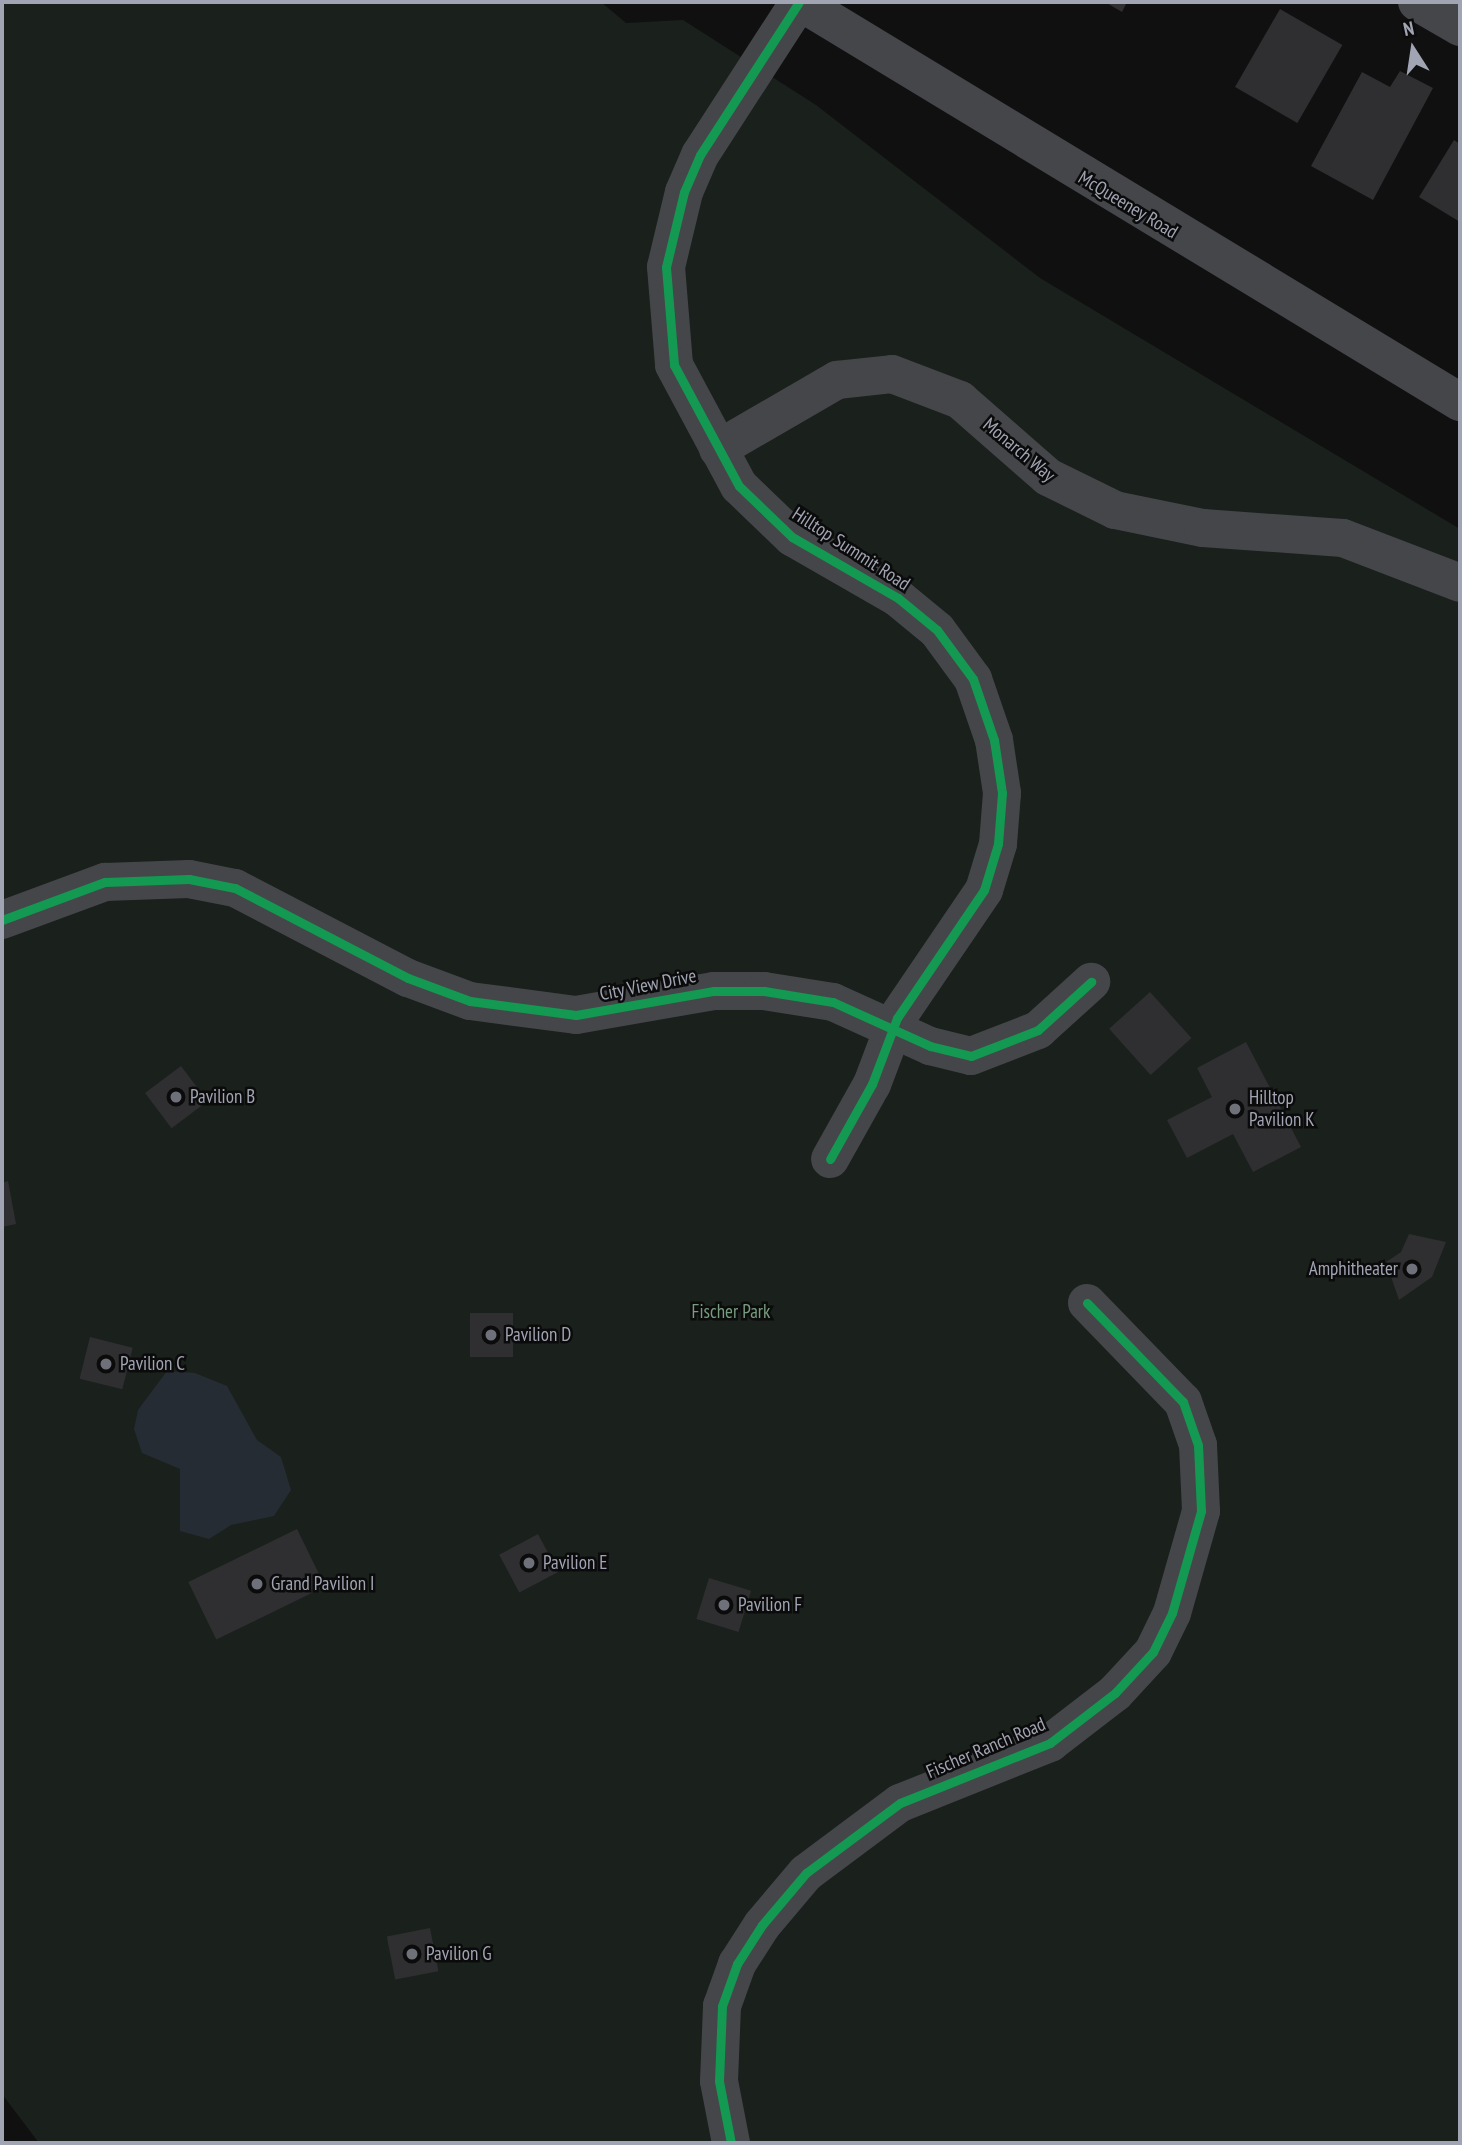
<!DOCTYPE html>
<style>
body{margin:0}
#map{position:relative;width:1462px;height:2145px;overflow:hidden;background:#101011;font-family:"PT Sans Narrow",sans-serif}
div>[style]{position:absolute}
.green>*{inset:0;background:#1a201b}
.water>*{inset:0;background:#262c33}
.building>*{inset:0;background:#2f2f31;transform-origin:0 0}
.street>*{height:38px;margin:-19px;padding:0 19px;transform-origin:19px;border-radius:19px;background:#454649}
.cycleway>*{height:9px;margin:-4.5px;padding:0 4.5px;transform-origin:4.5px;border-radius:4.5px;background:#139951}
.dots>*{width:19px;height:19px;translate:-50% -50%;box-sizing:border-box;border:4px solid #0b0b0c;border-radius:50%}
span{translate:-50% -50%;white-space:nowrap;text-align:center;line-height:1.15;-webkit-text-stroke:5px #0b0b0c;paint-order:stroke}
.street-label{font-size:19px;color:#a1a4b2}
.poi-label{font-size:19px;color:#a1a4b2}
.left{translate:0 -50%;text-align:left}
.right{translate:-100% -50%;text-align:right}
.park-label{font-size:19px;color:#789d7e}
.frame{position:absolute;inset:0;border:4px solid #a1a4b2;pointer-events:none}
.north{position:absolute;left:1378px;top:14px;width:70px;height:70px;-webkit-text-stroke:5px #0b0b0c;paint-order:stroke;rotate:348deg;font-size:19px;font-weight:700;line-height:28px;text-align:center;color:#a1a4b2}
.north::after{content:'';display:block;margin:auto;width:24px;height:32px;background:#a1a4b2;clip-path:polygon(50% 0,100% 100%,50% 72%,0 100%)}
</style>
<div id="map">
<div class="green">
<i style="clip-path:polygon(2px 2px,601px 2px,626px 23px,683px 20px,816px 105px,1040px 278px,1460px 529px,1460px 2143px,39px 2143px,2px 2094px)"></i>
</div>
<div class="water">
<i style="clip-path:polygon(167px 1371px,195px 1373px,227px 1386px,257px 1440px,281px 1457px,291px 1490px,274px 1516px,231px 1525px,209px 1539px,180px 1531px,180px 1469px,142px 1453px,134px 1429px,138px 1410px)"></i>
</div>
<div class="building">
<i style="clip-path:polygon(1105px 2px,1127px 2px,1122px 12px)"></i>
<i style="left:1280px;top:9px;width:72px;height:90px;rotate:30deg"></i>
<i style="clip-path:polygon(1400px 71px,1433px 88px,1373px 200px,1311px 166px,1362px 72px,1390px 87px)"></i>
<i style="clip-path:polygon(1454px 140px,1460px 144px,1460px 222px,1419px 197px)"></i>
<i style="left:1150px;top:992px;width:62px;height:55px;rotate:48deg"></i>
<i style="clip-path:polygon(1246px 1042px,1301px 1147px,1253px 1172px,1233px 1134px,1187px 1158px,1167px 1120px,1212px 1097px,1197px 1068px)"></i>
<i style="left:181px;top:1066px;width:44px;height:45px;rotate:53deg"></i>
<i style="clip-path:polygon(8px 1181px,16px 1224px,2px 1227px,2px 1183px)"></i>
<i style="clip-path:polygon(1409px 1234px,1446px 1242px,1432px 1277px,1399px 1300px,1386px 1262px,1401px 1252px)"></i>
<i style="left:470px;top:1313px;width:43px;height:44px"></i>
<i style="left:90px;top:1337px;width:44px;height:43px;rotate:14deg"></i>
<i style="left:297px;top:1529px;width:64px;height:121px;rotate:64deg"></i>
<i style="left:538px;top:1534px;width:43px;height:44px;rotate:62deg"></i>
<i style="left:709px;top:1578px;width:44px;height:43px;rotate:17deg"></i>
<i style="left:430px;top:1928px;width:44px;height:44px;rotate:79deg"></i>
</div>
<div class="street">
<i style="left:799px;top:2px;width:182px;rotate:122.9deg"></i>
<i style="left:700px;top:155px;width:40px;rotate:113.4deg"></i>
<i style="left:684px;top:192px;width:77px;rotate:103.5deg"></i>
<i style="left:666px;top:267px;width:98px;rotate:85.3deg"></i>
<i style="left:674px;top:365px;width:137px;rotate:61.8deg"></i>
<i style="left:739px;top:486px;width:74px;rotate:43.9deg"></i>
<i style="left:792px;top:537px;width:122px;rotate:29.9deg"></i>
<i style="left:898px;top:598px;width:50px;rotate:39.4deg"></i>
<i style="left:937px;top:630px;width:61px;rotate:53.7deg"></i>
<i style="left:973px;top:679px;width:65px;rotate:71deg"></i>
<i style="left:994px;top:740px;width:54px;rotate:81.4deg"></i>
<i style="left:1002px;top:793px;width:51px;rotate:94.5deg"></i>
<i style="left:998px;top:844px;width:48px;rotate:106.9deg"></i>
<i style="left:984px;top:890px;width:155px;rotate:124.2deg"></i>
<i style="left:897px;top:1018px;width:71px;rotate:110.7deg"></i>
<i style="left:872px;top:1084px;width:86px;rotate:119.2deg"></i>
<i style="left:800px;top:2px;width:772px;rotate:31.22deg"></i>
<i style="left:1417px;top:2px;width:50px;rotate:30.2deg"></i>
<i style="left:718px;top:449px;width:138px;rotate:-30.1deg"></i>
<i style="left:837px;top:380px;width:55px;rotate:-6.2deg"></i>
<i style="left:892px;top:374px;width:73px;rotate:20.9deg"></i>
<i style="left:960px;top:400px;width:117px;rotate:41.2deg"></i>
<i style="left:1048px;top:477px;width:75px;rotate:26.2deg"></i>
<i style="left:1115px;top:510px;width:90px;rotate:11.6deg"></i>
<i style="left:1203px;top:528px;width:140px;rotate:4.1deg"></i>
<i style="left:1343px;top:538px;width:125px;rotate:21deg"></i>
<i style="left:2px;top:920px;width:110px;rotate:-20.3deg"></i>
<i style="left:105px;top:882px;width:84px;rotate:-2deg"></i>
<i style="left:189px;top:879px;width:47px;rotate:11.1deg"></i>
<i style="left:235px;top:888px;width:195px;rotate:27.5deg"></i>
<i style="left:408px;top:978px;width:66px;rotate:20.4deg"></i>
<i style="left:470px;top:1001px;width:107px;rotate:7.5deg"></i>
<i style="left:576px;top:1015px;width:140px;rotate:-9.9deg"></i>
<i style="left:714px;top:991px;width:50px"></i>
<i style="left:764px;top:991px;width:70px;rotate:9.1deg"></i>
<i style="left:833px;top:1002px;width:107px;rotate:24.4deg"></i>
<i style="left:930px;top:1046px;width:42px;rotate:13.7deg"></i>
<i style="left:971px;top:1056px;width:72px;rotate:-21.2deg"></i>
<i style="left:1038px;top:1030px;width:72px;rotate:-42.2deg"></i>
<i style="left:731px;top:2143px;width:63px;rotate:-101deg"></i>
<i style="left:719px;top:2081px;width:75px;rotate:-87.7deg"></i>
<i style="left:722px;top:2006px;width:45px;rotate:-70.3deg"></i>
<i style="left:737px;top:1964px;width:46px;rotate:-57.3deg"></i>
<i style="left:762px;top:1925px;width:68px;rotate:-49.8deg"></i>
<i style="left:806px;top:1873px;width:117px;rotate:-36.7deg"></i>
<i style="left:900px;top:1803px;width:162px;rotate:-21.8deg"></i>
<i style="left:1050px;top:1743px;width:82px;rotate:-37.6deg"></i>
<i style="left:1115px;top:1693px;width:56px;rotate:-47.2deg"></i>
<i style="left:1153px;top:1652px;width:43px;rotate:-64deg"></i>
<i style="left:1172px;top:1613px;width:106px;rotate:-74.1deg"></i>
<i style="left:1201px;top:1511px;width:66px;rotate:-92.6deg"></i>
<i style="left:1198px;top:1445px;width:46px;rotate:-109.2deg"></i>
<i style="left:1183px;top:1402px;width:138px;rotate:-134.1deg"></i>
</div>
<div class="cycleway">
<i style="left:799px;top:2px;width:182px;rotate:122.9deg"></i>
<i style="left:700px;top:155px;width:40px;rotate:113.4deg"></i>
<i style="left:684px;top:192px;width:77px;rotate:103.5deg"></i>
<i style="left:666px;top:267px;width:98px;rotate:85.3deg"></i>
<i style="left:674px;top:365px;width:137px;rotate:61.8deg"></i>
<i style="left:739px;top:486px;width:74px;rotate:43.9deg"></i>
<i style="left:792px;top:537px;width:122px;rotate:29.9deg"></i>
<i style="left:898px;top:598px;width:50px;rotate:39.4deg"></i>
<i style="left:937px;top:630px;width:61px;rotate:53.7deg"></i>
<i style="left:973px;top:679px;width:65px;rotate:71deg"></i>
<i style="left:994px;top:740px;width:54px;rotate:81.4deg"></i>
<i style="left:1002px;top:793px;width:51px;rotate:94.5deg"></i>
<i style="left:998px;top:844px;width:48px;rotate:106.9deg"></i>
<i style="left:984px;top:890px;width:155px;rotate:124.2deg"></i>
<i style="left:897px;top:1018px;width:71px;rotate:110.7deg"></i>
<i style="left:872px;top:1084px;width:86px;rotate:119.2deg"></i>
<i style="left:2px;top:920px;width:110px;rotate:-20.3deg"></i>
<i style="left:105px;top:882px;width:84px;rotate:-2deg"></i>
<i style="left:189px;top:879px;width:47px;rotate:11.1deg"></i>
<i style="left:235px;top:888px;width:195px;rotate:27.5deg"></i>
<i style="left:408px;top:978px;width:66px;rotate:20.4deg"></i>
<i style="left:470px;top:1001px;width:107px;rotate:7.5deg"></i>
<i style="left:576px;top:1015px;width:140px;rotate:-9.9deg"></i>
<i style="left:714px;top:991px;width:50px"></i>
<i style="left:764px;top:991px;width:70px;rotate:9.1deg"></i>
<i style="left:833px;top:1002px;width:107px;rotate:24.4deg"></i>
<i style="left:930px;top:1046px;width:42px;rotate:13.7deg"></i>
<i style="left:971px;top:1056px;width:72px;rotate:-21.2deg"></i>
<i style="left:1038px;top:1030px;width:72px;rotate:-42.2deg"></i>
<i style="left:731px;top:2143px;width:63px;rotate:-101deg"></i>
<i style="left:719px;top:2081px;width:75px;rotate:-87.7deg"></i>
<i style="left:722px;top:2006px;width:45px;rotate:-70.3deg"></i>
<i style="left:737px;top:1964px;width:46px;rotate:-57.3deg"></i>
<i style="left:762px;top:1925px;width:68px;rotate:-49.8deg"></i>
<i style="left:806px;top:1873px;width:117px;rotate:-36.7deg"></i>
<i style="left:900px;top:1803px;width:162px;rotate:-21.8deg"></i>
<i style="left:1050px;top:1743px;width:82px;rotate:-37.6deg"></i>
<i style="left:1115px;top:1693px;width:56px;rotate:-47.2deg"></i>
<i style="left:1153px;top:1652px;width:43px;rotate:-64deg"></i>
<i style="left:1172px;top:1613px;width:106px;rotate:-74.1deg"></i>
<i style="left:1201px;top:1511px;width:66px;rotate:-92.6deg"></i>
<i style="left:1198px;top:1445px;width:46px;rotate:-109.2deg"></i>
<i style="left:1183px;top:1402px;width:138px;rotate:-134.1deg"></i>
</div>
<div class="dots">
<i style="left:176px;top:1097px;background:#6e707a"></i>
<i style="left:1235px;top:1109px;background:#6e707a"></i>
<i style="left:1412px;top:1269px;background:#6e707a"></i>
<i style="left:491px;top:1335px;background:#6e707a"></i>
<i style="left:106px;top:1364px;background:#6e707a"></i>
<i style="left:529px;top:1563px;background:#6e707a"></i>
<i style="left:257px;top:1584px;background:#6e707a"></i>
<i style="left:724px;top:1605px;background:#6e707a"></i>
<i style="left:412px;top:1954px;background:#6e707a"></i>
</div>
<div class="street-label">
<span style="left:1128px;top:205px;rotate:31deg">McQueeney Road</span>
<span style="left:1019px;top:450px;rotate:40deg">Monarch Way</span>
<span style="left:851px;top:549px;rotate:33deg">Hilltop Summit Road</span>
<span style="left:648px;top:985px;rotate:-11deg">City View Drive</span>
<span style="left:986px;top:1748px;rotate:-23deg">Fischer Ranch Road</span>
</div>
<div class="poi-label">
<span class="left" style="left:190px;top:1097px">Pavilion B</span>
<span class="left" style="left:1249px;top:1109px">Hilltop<br>Pavilion K</span>
<span class="right" style="left:1398px;top:1269px">Amphitheater</span>
<span class="left" style="left:505px;top:1335px">Pavilion D</span>
<span class="left" style="left:120px;top:1364px">Pavilion C</span>
<span class="left" style="left:543px;top:1563px">Pavilion E</span>
<span class="left" style="left:271px;top:1584px">Grand Pavilion I</span>
<span class="left" style="left:738px;top:1605px">Pavilion F</span>
<span class="left" style="left:426px;top:1954px">Pavilion G</span>
</div>
<div class="park-label">
<span style="left:731px;top:1312px">Fischer Park</span>
</div>
<div class="frame"></div>
<div class="north">N</div>
</div>
